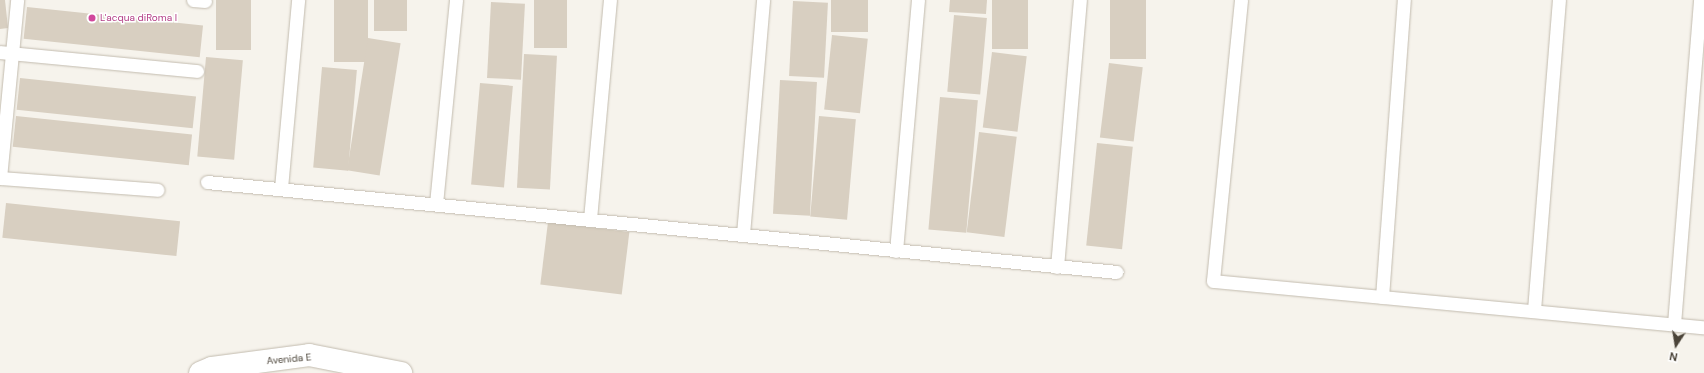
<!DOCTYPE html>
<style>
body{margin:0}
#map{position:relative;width:1704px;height:373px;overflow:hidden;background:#f6f3ec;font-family:"DM Sans",sans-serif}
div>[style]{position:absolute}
.building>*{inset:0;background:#d8cfc1;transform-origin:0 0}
.roads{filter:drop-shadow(0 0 1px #c2bbae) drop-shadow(0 0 1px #c2bbae)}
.service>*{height:13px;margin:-6.5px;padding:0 6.5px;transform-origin:6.5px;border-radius:6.5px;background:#fff}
.minor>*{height:22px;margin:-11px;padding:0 11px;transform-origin:11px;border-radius:11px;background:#fff}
.dots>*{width:11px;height:11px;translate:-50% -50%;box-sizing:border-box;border:2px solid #fff;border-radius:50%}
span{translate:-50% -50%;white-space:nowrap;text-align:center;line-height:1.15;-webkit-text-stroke:3px #fff;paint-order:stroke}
.hotel-label{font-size:10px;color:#b23c85}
.left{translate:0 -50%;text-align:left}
.street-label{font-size:10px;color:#4b4439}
.north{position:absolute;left:1656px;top:325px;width:40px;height:40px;-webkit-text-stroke:3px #fff;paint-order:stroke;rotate:192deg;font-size:11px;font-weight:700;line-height:16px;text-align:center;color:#4b4439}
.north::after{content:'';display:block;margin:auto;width:14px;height:18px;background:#4b4439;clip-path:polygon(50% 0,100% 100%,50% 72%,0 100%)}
</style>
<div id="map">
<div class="building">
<i style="clip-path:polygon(0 0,5px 0,8px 28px,0 29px)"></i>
<i style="left:216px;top:0;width:35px;height:50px"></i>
<i style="left:334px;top:0;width:34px;height:62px"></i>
<i style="left:374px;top:0;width:33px;height:31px"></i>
<i style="left:534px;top:0;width:33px;height:48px"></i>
<i style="left:831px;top:0;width:37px;height:32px"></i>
<i style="clip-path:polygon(950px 0,987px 0,986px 14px,949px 12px)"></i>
<i style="left:992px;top:0;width:36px;height:49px"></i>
<i style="left:1110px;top:0;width:36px;height:59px"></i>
<i style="left:793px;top:1px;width:35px;height:75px;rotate:3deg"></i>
<i style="left:491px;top:2px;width:34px;height:76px;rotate:3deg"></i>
<i style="left:27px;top:7px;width:177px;height:32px;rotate:6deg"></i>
<i style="left:954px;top:15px;width:33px;height:77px;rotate:5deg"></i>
<i style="left:832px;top:35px;width:36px;height:75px;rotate:6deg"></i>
<i style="left:368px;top:38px;width:33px;height:134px;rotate:9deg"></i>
<i style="left:992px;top:52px;width:35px;height:76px;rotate:7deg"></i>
<i style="left:524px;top:54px;width:33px;height:134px;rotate:3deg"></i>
<i style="left:206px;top:57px;width:37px;height:100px;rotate:5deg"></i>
<i style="left:1109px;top:63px;width:34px;height:75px;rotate:7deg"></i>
<i style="left:322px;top:67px;width:35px;height:101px;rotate:5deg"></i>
<i style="left:20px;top:78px;width:177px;height:32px;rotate:6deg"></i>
<i style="left:780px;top:80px;width:37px;height:134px;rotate:3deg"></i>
<i style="left:480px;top:83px;width:33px;height:102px;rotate:5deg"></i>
<i style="left:940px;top:97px;width:38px;height:133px;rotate:5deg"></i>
<i style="left:16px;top:116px;width:177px;height:31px;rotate:6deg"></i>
<i style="left:819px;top:116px;width:37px;height:101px;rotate:5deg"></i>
<i style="left:979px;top:132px;width:38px;height:101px;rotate:7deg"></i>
<i style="left:1097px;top:143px;width:36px;height:103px;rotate:6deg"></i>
<i style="left:6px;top:203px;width:175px;height:35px;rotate:6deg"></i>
<i style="left:548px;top:222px;width:82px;height:63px;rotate:7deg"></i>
</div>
<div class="roads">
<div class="service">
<i style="left:193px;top:0;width:12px;rotate:5deg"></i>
<i style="left:1241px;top:0;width:282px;rotate:95.7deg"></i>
<i style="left:1213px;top:281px;width:493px;rotate:5.4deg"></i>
<i style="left:0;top:52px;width:198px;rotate:5.5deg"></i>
<i style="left:0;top:178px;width:179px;rotate:-84.5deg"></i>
<i style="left:0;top:178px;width:158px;rotate:4.3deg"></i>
<i style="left:207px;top:182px;width:914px;rotate:5.65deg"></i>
<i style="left:281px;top:188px;width:189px;rotate:-84.8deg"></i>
<i style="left:436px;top:204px;width:205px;rotate:-84.4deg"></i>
<i style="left:590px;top:219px;width:220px;rotate:-84.8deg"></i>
<i style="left:743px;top:234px;width:235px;rotate:-85.1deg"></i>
<i style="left:896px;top:251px;width:252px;rotate:-85deg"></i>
<i style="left:1057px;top:267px;width:268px;rotate:-85.1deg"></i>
<i style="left:1382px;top:297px;width:298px;rotate:-85.8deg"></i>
<i style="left:1534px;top:310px;width:311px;rotate:-85.4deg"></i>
<i style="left:1674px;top:324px;width:325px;rotate:-85.4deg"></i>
</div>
<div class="minor">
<i style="left:200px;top:373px;width:13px;rotate:-23deg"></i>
<i style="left:212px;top:368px;width:98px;rotate:-7.6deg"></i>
<i style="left:309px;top:355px;width:94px;rotate:11.1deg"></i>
</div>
</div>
<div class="dots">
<i style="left:92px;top:18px;background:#d1479c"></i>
</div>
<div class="hotel-label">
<span class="left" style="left:100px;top:18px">L'acqua diRoma I</span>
</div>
<div class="street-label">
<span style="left:289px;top:359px;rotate:-5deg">Avenida E</span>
</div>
<div class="north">N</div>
</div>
